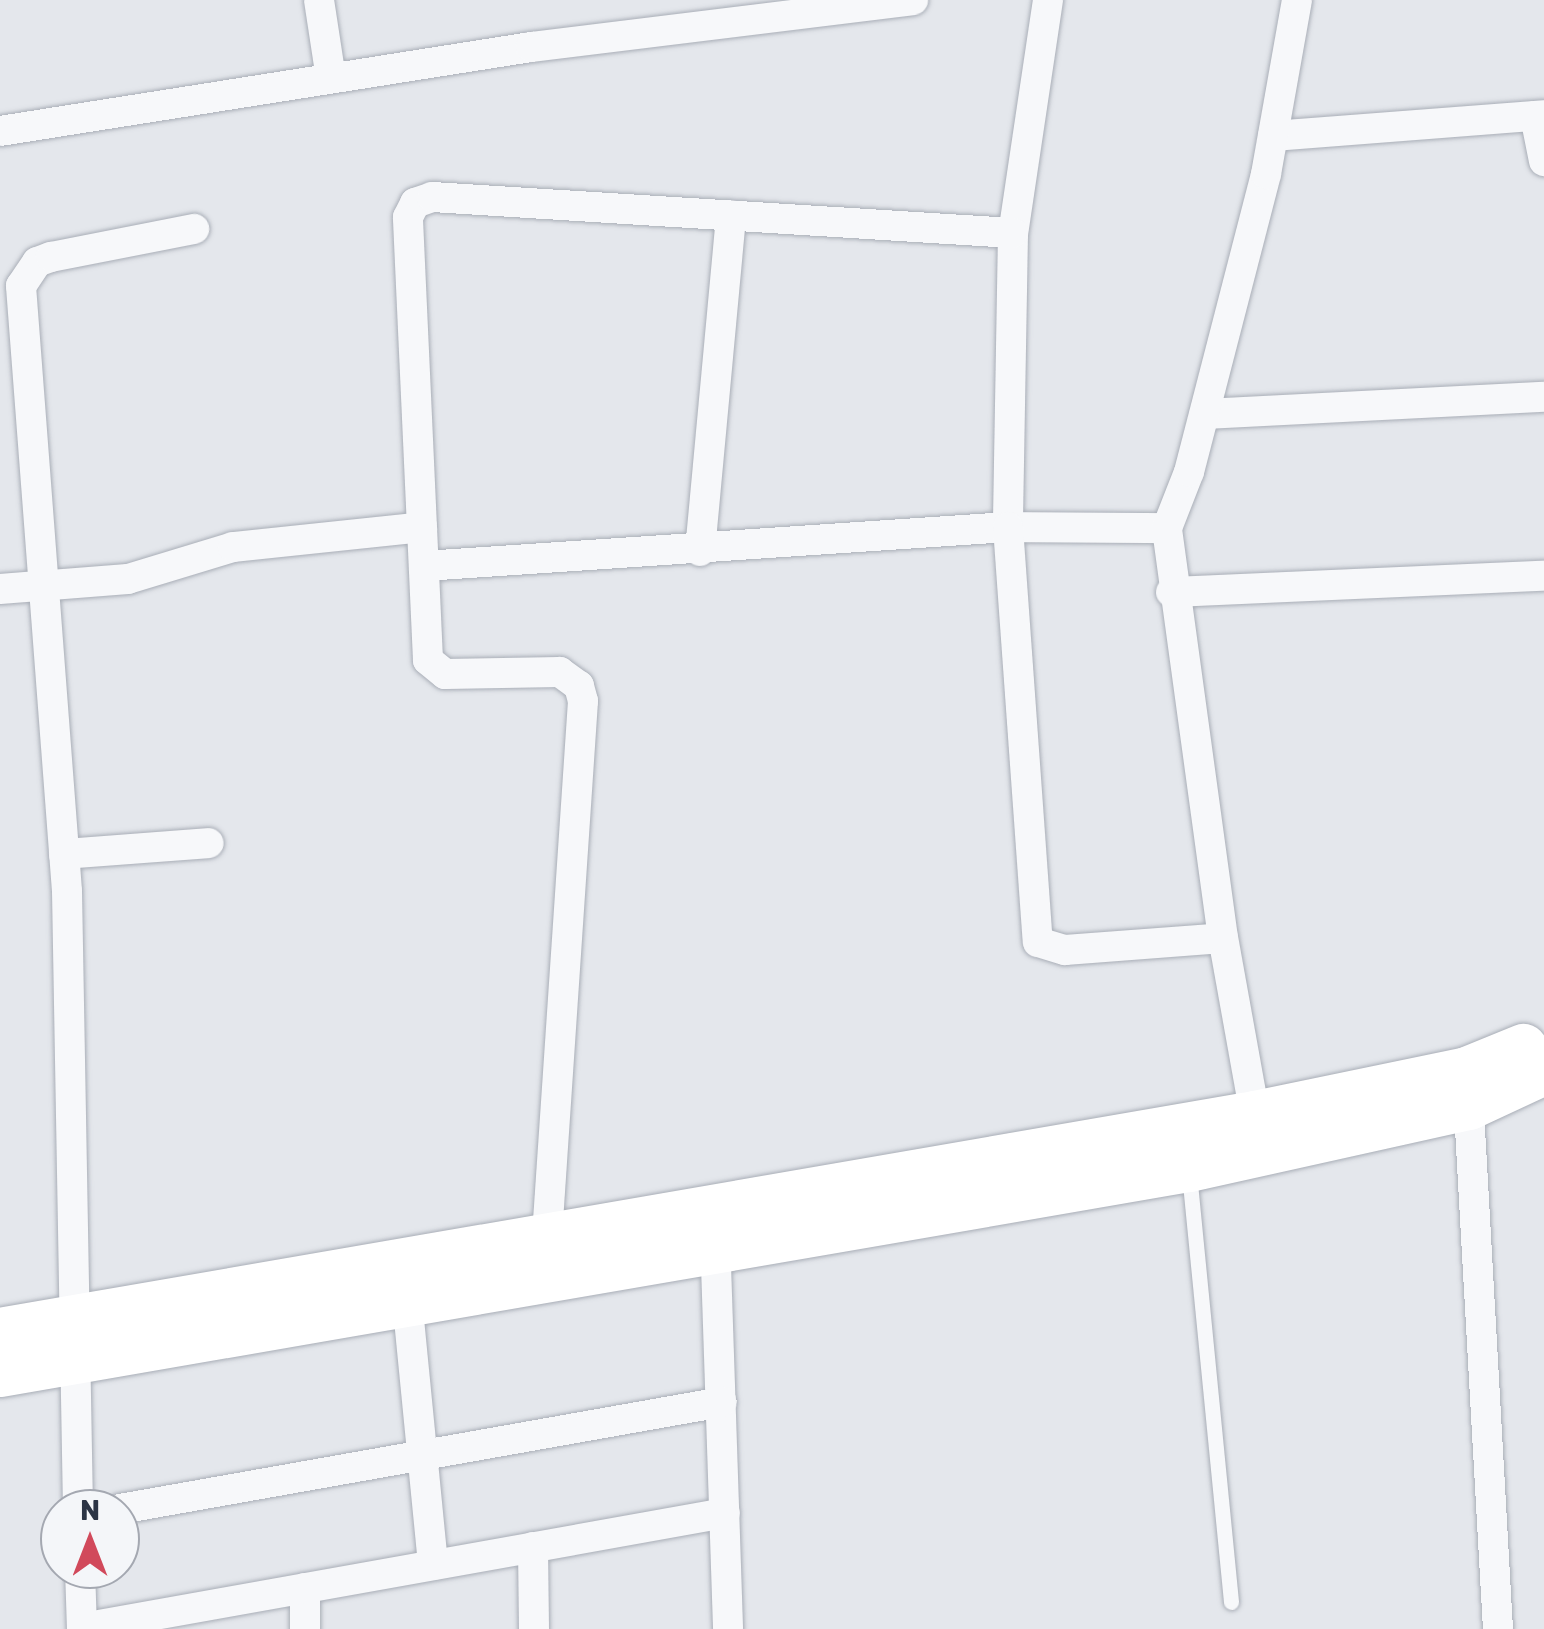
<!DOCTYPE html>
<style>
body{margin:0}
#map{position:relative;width:1544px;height:1629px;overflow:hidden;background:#e4e7ec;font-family:Rubik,sans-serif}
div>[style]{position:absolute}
.roads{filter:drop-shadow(0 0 2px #a9aeb7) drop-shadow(0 0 2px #a9aeb7)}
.service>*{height:15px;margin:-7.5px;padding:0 7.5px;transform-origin:7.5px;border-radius:7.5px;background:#f7f8fa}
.minor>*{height:30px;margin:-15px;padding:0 15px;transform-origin:15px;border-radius:15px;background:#f7f8fa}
.primary>*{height:48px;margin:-24px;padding:0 24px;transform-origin:24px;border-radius:24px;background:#fff}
span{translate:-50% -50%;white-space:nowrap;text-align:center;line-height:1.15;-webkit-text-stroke:9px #f4f6f9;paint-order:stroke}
.north{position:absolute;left:40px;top:1489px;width:100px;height:100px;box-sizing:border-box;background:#f4f6f9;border:2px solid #a4a8b1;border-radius:50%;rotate:0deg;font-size:28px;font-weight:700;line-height:40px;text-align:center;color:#2b3445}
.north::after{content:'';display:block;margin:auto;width:35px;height:45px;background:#d1495b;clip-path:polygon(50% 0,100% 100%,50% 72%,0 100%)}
</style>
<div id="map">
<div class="roads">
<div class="service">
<i style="left:1189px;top:1173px;width:431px;rotate:84.4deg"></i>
</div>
<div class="minor">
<i style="left:319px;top:0;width:79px;rotate:81.3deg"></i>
<i style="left:1048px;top:0;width:236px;rotate:98.5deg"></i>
<i style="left:1013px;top:233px;width:294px;rotate:91deg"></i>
<i style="left:1008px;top:527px;width:159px;rotate:0.4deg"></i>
<i style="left:1535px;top:116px;width:46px;rotate:78.7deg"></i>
<i style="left:0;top:131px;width:538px;rotate:-8.99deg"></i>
<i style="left:531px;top:47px;width:385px;rotate:-7deg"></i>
<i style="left:1273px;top:136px;width:272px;rotate:-4.4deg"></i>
<i style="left:1205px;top:414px;width:339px;rotate:-2.9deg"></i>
<i style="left:700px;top:551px;width:337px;rotate:-84.7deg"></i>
<i style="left:424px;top:566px;width:585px;rotate:-3.82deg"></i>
<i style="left:1008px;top:527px;width:416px;rotate:85.9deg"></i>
<i style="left:1038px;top:942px;width:28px;rotate:17deg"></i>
<i style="left:1065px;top:950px;width:158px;rotate:-4.3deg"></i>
<i style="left:0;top:589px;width:128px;rotate:-4.5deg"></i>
<i style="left:128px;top:579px;width:110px;rotate:-16.9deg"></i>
<i style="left:233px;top:547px;width:190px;rotate:-6deg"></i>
<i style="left:1171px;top:592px;width:373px;rotate:-2.5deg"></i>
<i style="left:64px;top:854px;width:145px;rotate:-4.3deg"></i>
<i style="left:1468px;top:1093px;width:537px;rotate:86.8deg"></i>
<i style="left:1255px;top:1115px;width:180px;rotate:-100.2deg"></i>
<i style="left:1223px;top:938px;width:414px;rotate:-97.8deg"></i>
<i style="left:1167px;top:528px;width:60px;rotate:-68.6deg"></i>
<i style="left:1189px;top:472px;width:308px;rotate:-75.5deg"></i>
<i style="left:1266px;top:174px;width:177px;rotate:-79.9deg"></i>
<i style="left:715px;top:1235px;width:394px;rotate:88.1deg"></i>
<i style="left:547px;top:1236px;width:536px;rotate:-86.15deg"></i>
<i style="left:583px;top:701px;width:16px;rotate:-105deg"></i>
<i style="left:579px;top:686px;width:24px;rotate:-144deg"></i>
<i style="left:560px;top:672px;width:115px;rotate:179deg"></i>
<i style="left:445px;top:674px;width:22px;rotate:-141deg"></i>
<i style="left:428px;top:660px;width:443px;rotate:-92.6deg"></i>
<i style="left:408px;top:217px;width:16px;rotate:-63deg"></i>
<i style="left:415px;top:203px;width:18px;rotate:-19deg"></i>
<i style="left:432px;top:197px;width:582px;rotate:3.55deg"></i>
<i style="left:407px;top:1299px;width:267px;rotate:84.4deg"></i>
<i style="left:78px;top:1509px;width:618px;rotate:-91.02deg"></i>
<i style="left:67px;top:891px;width:607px;rotate:-94.35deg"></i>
<i style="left:21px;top:286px;width:29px;rotate:-56deg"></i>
<i style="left:37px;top:262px;width:15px;rotate:-20deg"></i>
<i style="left:51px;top:257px;width:146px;rotate:-11.1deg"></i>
<i style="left:120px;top:1509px;width:611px;rotate:-10.08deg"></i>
<i style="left:533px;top:1547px;width:82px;rotate:89.3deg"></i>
<i style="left:80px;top:1569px;width:60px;rotate:88.1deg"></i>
<i style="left:305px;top:1588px;width:41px;rotate:90deg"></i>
<i style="left:82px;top:1628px;width:653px;rotate:-10.14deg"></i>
</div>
<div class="primary">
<i style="left:0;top:1332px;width:1274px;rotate:-9.81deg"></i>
<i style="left:1255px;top:1115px;width:217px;rotate:-11.7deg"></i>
<i style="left:1467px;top:1071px;width:61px;rotate:-22.3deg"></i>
<i style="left:0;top:1373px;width:1207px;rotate:-9.78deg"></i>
<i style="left:1189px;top:1168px;width:287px;rotate:-12.5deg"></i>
<i style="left:1469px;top:1106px;width:83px;rotate:-25deg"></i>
</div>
</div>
<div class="north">N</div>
</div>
